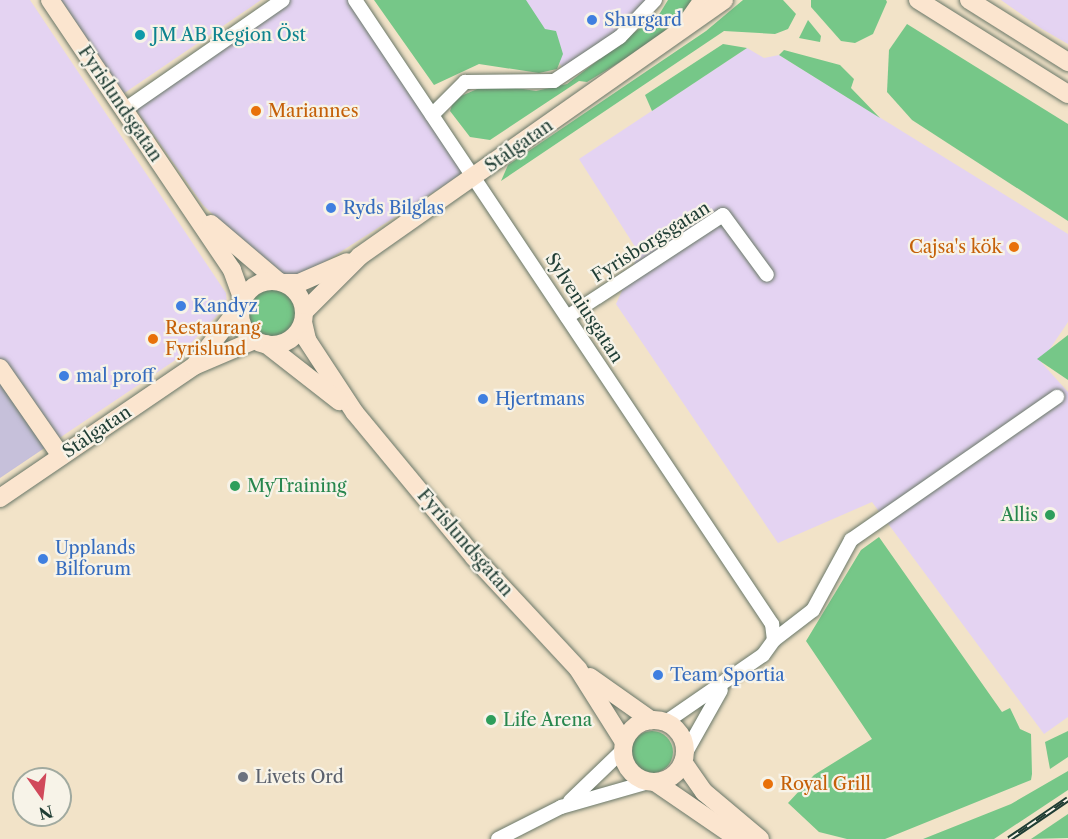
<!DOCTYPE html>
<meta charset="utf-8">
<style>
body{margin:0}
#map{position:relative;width:1068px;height:839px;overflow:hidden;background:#f2e3c8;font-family:"Libre Caslon Text",serif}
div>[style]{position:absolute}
.built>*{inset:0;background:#e4d3f2}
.industrial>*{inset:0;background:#c6c0da}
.green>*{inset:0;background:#76c788}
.round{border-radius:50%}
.roads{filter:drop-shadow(0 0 2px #697768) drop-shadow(0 0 2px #697768)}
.street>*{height:14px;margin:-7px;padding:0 7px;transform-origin:7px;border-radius:7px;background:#fff}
.secondary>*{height:18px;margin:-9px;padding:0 9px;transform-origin:9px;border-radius:9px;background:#fbe5cf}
.secondary>.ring{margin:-9px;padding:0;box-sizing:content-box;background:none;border:18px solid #fbe5cf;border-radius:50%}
.rail>*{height:6px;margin-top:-3px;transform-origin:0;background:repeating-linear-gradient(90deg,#f7f3e8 0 11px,#1f3d34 0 22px);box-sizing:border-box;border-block:2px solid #1f3d34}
.dots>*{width:16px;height:16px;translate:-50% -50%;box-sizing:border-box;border:3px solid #f7f3e8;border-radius:50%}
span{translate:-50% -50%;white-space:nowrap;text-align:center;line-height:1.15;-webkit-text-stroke:4.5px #f7f3e8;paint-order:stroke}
.shop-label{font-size:18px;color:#366cbe}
.left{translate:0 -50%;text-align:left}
.culture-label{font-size:18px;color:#0d838f}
.street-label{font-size:18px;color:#1f3d34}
.food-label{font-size:18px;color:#c56008}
.right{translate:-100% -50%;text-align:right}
.leisure-label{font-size:18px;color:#27864d}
.worship-label{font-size:18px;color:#5b616d}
.north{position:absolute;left:12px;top:767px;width:60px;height:60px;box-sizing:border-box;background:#f7f3e8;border:2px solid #a1aaa0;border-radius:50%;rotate:166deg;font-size:16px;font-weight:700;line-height:24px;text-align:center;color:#1f3d34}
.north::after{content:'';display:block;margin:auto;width:21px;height:27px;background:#d1495b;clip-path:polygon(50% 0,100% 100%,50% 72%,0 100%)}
</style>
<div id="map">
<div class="built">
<i style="clip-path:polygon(0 0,30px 0,226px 293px,227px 305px,174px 361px,52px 443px,0 368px)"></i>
<i style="clip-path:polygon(60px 0,261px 0,123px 94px)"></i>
<i style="clip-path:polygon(283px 0,355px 0,468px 170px,303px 276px,276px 274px,203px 205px,135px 108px)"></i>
<i style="clip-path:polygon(521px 0,661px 0,620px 43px,569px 79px)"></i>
<i style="clip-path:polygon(1001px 0,1068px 0,1068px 44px,1042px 29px)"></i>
<i style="clip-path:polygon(747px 48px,764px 58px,779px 55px,1068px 234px,1068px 322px,1041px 362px,1068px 392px,1068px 717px,1044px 734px,872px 502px,778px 543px,616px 304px,639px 253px,579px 159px)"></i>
</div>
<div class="industrial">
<i style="clip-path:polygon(0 368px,52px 443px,0 478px)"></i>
</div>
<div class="green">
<i style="clip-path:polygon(374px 0,526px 0,545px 29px,556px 31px,563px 54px,557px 69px,539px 73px,479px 64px,434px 85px)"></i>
<i style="clip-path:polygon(668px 0,694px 0,656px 40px,587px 82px,579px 81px,490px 140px,470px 137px,450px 111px,454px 99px,489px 84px,536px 91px,567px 84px,660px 13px)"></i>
<i style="clip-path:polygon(743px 0,783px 0,796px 14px,788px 29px,775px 34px,724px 31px,501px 181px,508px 165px,706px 31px)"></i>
<i style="clip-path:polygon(811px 0,886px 0,887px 2px,873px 34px,855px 43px,841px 41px,811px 7px)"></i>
<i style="clip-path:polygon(808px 20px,821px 36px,820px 42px,799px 38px)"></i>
<i style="clip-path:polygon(907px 24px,1068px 124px,1068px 221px,912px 120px,887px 92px,889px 50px)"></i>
<i style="clip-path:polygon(723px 44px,747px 48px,652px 111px,645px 95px)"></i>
<i style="clip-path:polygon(784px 50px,840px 65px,854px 79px,851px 88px,880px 118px,779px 55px)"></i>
<i class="round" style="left:248px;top:289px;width:48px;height:48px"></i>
<i style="clip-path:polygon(1068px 335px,1068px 380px,1037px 359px)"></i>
<i style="clip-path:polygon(879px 537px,1002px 712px,1010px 708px,1020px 729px,1031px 734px,1032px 774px,1031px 780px,885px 839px,847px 839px,819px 832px,788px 803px,814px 775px,872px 739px,806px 641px,861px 550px)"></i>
<i style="clip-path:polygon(1068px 731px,1068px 757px,1050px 769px,1045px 742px)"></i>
<i class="round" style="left:631px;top:731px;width:42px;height:42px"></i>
<i style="clip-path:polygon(1068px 771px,1068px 790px,994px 839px,923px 839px,1011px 804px)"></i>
<i style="clip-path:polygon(1068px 814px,1068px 838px,1031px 839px)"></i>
</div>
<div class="roads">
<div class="street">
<i style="left:355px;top:0;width:751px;rotate:56.25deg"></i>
<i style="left:772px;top:624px;width:16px;rotate:83deg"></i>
<i style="left:774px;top:640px;width:19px;rotate:126deg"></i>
<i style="left:763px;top:655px;width:118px;rotate:145.4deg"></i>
<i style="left:124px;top:110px;width:193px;rotate:-34.7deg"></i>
<i style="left:432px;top:115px;width:47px;rotate:-45deg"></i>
<i style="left:465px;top:82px;width:89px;rotate:-0.6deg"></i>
<i style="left:554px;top:81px;width:79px;rotate:-33.7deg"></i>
<i style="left:620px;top:37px;width:51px;rotate:-46.6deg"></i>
<i style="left:567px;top:317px;width:186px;rotate:-33.2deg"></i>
<i style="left:723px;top:215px;width:74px;rotate:53.7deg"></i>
<i style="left:774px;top:640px;width:49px;rotate:-37.6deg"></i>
<i style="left:813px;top:610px;width:80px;rotate:-61.5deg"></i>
<i style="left:851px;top:540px;width:251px;rotate:-34.8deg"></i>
<i style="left:685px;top:754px;width:73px;rotate:-60.6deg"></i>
<i style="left:570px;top:801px;width:74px;rotate:-43.9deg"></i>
<i style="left:498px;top:839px;width:71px;rotate:-26.9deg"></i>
<i style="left:561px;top:807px;width:91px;rotate:-15.9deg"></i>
</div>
<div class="secondary">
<i style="left:50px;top:0;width:326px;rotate:56deg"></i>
<i style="left:232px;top:270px;width:32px;rotate:70deg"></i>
<i style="left:918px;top:0;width:177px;rotate:32.1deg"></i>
<i style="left:969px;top:0;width:117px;rotate:32.1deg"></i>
<i style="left:686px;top:24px;width:29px;rotate:-55deg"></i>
<i style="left:211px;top:224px;width:88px;rotate:40.4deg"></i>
<i class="ring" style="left:240px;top:281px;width:46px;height:46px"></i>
<i style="left:284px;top:283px;width:15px"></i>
<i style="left:299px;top:283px;width:52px;rotate:-23.6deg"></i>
<i style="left:304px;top:312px;width:79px;rotate:-45deg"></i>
<i style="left:360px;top:256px;width:445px;rotate:-35.1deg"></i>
<i style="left:303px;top:322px;width:18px;rotate:77deg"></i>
<i style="left:307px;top:340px;width:87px;rotate:56.7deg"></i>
<i style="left:355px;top:413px;width:187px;rotate:50.4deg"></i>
<i style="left:474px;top:557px;width:153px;rotate:47.1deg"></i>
<i style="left:578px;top:669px;width:86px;rotate:57.8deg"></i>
<i style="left:266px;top:344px;width:93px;rotate:38deg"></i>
<i style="left:197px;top:362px;width:70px;rotate:-52deg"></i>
<i style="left:0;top:368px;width:107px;rotate:55.3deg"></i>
<i style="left:0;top:498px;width:235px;rotate:-34.2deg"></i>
<i style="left:194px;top:366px;width:66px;rotate:-23.1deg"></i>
<i style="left:590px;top:677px;width:75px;rotate:35.2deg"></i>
<i class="ring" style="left:623px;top:720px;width:44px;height:44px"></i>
<i style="left:683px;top:762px;width:37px;rotate:55deg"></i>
<i style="left:704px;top:792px;width:73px;rotate:40deg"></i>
<i style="left:655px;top:782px;width:101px;rotate:34.5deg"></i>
</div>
</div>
<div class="rail">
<i style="left:1009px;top:839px;width:71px;rotate:-34.1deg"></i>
</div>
<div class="dots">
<i style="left:592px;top:20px;background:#3f7fe0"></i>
<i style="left:140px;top:35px;background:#0f9aa8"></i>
<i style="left:256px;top:111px;background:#e8710a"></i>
<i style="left:331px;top:208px;background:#3f7fe0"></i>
<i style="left:1014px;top:247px;background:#e8710a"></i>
<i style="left:181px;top:306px;background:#3f7fe0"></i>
<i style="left:153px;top:339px;background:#e8710a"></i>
<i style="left:64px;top:376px;background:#3f7fe0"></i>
<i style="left:483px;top:399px;background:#3f7fe0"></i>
<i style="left:235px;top:486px;background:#2e9e5b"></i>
<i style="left:1050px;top:515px;background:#2e9e5b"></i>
<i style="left:43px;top:559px;background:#3f7fe0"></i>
<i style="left:658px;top:675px;background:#3f7fe0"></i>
<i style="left:491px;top:720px;background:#2e9e5b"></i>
<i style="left:243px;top:777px;background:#6b7280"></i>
<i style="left:768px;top:784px;background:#e8710a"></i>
</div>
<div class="shop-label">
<span class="left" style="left:604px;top:20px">Shurgard</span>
<span class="left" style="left:343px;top:208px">Ryds Bilglas</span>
<span class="left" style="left:193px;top:306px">Kandyz</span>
<span class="left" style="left:76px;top:376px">mal proff</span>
<span class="left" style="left:495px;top:399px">Hjertmans</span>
<span class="left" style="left:55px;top:559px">Upplands<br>Bilforum</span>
<span class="left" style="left:670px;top:675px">Team Sportia</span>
</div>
<div class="culture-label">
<span class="left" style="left:152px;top:35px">JM AB Region Öst</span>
</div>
<div class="street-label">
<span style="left:120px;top:104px;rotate:56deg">Fyrislundsgatan</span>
<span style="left:519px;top:146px;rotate:-35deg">Stålgatan</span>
<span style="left:651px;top:242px;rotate:-32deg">Fyrisborgsgatan</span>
<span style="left:584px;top:308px;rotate:57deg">Sylveniusgatan</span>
<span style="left:97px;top:432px;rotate:-34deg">Stålgatan</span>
<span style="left:465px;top:543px;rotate:49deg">Fyrislundsgatan</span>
</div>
<div class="food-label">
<span class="left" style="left:268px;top:111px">Mariannes</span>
<span class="right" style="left:1002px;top:247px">Cajsa's kök</span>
<span class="left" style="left:165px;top:339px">Restaurang<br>Fyrislund</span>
<span class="left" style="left:780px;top:784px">Royal Grill</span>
</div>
<div class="leisure-label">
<span class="left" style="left:247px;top:486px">MyTraining</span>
<span class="right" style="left:1038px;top:515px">Allis</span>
<span class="left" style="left:503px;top:720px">Life Arena</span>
</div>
<div class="worship-label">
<span class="left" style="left:255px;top:777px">Livets Ord</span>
</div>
<div class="north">N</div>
</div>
